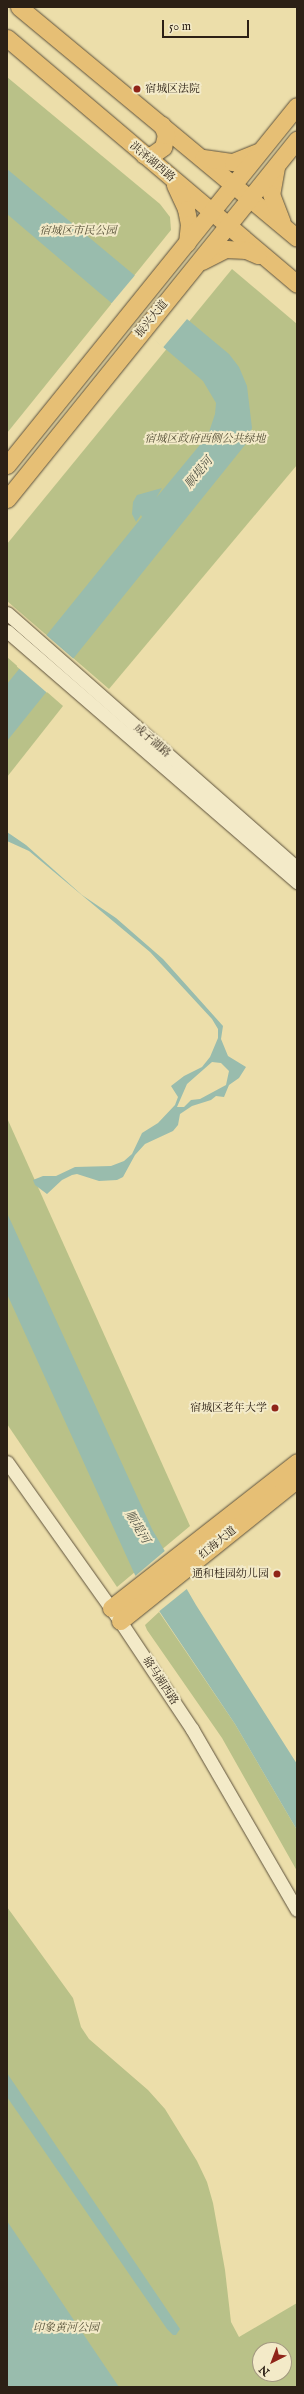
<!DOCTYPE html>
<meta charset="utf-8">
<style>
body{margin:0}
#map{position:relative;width:304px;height:2394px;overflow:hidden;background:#ecdeaa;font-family:"IM FELL English","Noto Serif SC",serif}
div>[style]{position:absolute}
.green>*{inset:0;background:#b9c188}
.water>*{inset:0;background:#99bcad}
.pier>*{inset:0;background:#ecdeaa;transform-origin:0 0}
.roads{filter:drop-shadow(0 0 1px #5c503a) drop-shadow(0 0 1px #5c503a)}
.minor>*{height:13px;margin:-6.5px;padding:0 6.5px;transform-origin:6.5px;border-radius:6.5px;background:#f3eac8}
.major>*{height:17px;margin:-8.5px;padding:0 8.5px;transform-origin:8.5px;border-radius:8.5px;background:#e6bf75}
.dots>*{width:11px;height:11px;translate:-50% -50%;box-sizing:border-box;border:2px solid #f3eac8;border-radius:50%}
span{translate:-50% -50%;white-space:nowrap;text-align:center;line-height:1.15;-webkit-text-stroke:4px #f3eac8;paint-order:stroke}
.poi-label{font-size:11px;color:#2c2015}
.left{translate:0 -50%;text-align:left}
.right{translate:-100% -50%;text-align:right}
.street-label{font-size:11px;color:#2c2015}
.park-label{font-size:11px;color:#565038;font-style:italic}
.water-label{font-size:12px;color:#4d4f43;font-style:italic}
.frame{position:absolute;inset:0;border:8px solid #2c2015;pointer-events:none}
.north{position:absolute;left:252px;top:2342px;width:40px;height:40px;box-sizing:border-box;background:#f3eac8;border:1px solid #a39980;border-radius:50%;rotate:222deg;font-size:11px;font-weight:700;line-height:16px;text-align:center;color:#2c2015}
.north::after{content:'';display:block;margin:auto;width:14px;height:18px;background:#8f2418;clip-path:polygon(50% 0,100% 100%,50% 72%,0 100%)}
.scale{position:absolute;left:162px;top:20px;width:87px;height:18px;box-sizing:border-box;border:2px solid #2c2015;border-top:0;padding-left:5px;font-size:12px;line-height:14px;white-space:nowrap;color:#2c2015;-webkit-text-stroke:3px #f3eac8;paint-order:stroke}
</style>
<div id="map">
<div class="green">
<i style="clip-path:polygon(7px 77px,160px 204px,170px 217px,171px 230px,7px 433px)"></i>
<i style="clip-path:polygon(232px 269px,297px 324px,297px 465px,109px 689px,7px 601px,7px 544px)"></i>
<i style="clip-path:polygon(7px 657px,63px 706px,7px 777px)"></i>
<i style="clip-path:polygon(7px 1118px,190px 1526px,117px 1587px,7px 1424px)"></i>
<i style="clip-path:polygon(159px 1612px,235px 1724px,297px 1830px,297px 1871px,222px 1738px,147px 1630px,145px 1625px)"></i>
<i style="clip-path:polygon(evenodd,7px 1907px,73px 1998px,81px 2027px,89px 2039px,148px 2090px,165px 2109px,197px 2161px,207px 2182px,213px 2203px,225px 2270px,231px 2322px,239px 2337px,297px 2303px,297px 2387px,7px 2387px,7px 1907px,260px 2350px,284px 2350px,284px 2374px,260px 2374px,260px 2350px)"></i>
</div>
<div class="water">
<i style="clip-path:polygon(7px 169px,229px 354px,239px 367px,247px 386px,252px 428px,245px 445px,7px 741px,7px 684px,142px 517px,141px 515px,136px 522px,132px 514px,133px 502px,137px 495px,162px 488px,156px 498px,208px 435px,215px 414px,216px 403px,203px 381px,7px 214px)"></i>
<i style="clip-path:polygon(evenodd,7px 832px,26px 845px,82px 895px,116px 918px,163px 959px,223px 1026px,221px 1039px,228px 1056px,246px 1067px,239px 1078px,229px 1085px,224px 1097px,216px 1096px,211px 1100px,192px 1106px,180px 1114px,178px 1125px,173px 1131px,145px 1144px,135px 1155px,123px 1177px,117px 1180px,99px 1181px,77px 1174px,72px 1175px,62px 1180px,47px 1194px,35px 1185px,33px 1180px,43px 1176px,56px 1176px,75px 1167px,111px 1166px,124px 1161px,132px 1154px,142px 1133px,158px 1123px,175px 1105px,178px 1097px,171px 1086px,184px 1076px,202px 1067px,210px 1057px,218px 1038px,218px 1029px,212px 1019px,150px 952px,29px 851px,7px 841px,7px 832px,212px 1062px,221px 1063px,229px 1071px,226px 1085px,200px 1099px,191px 1100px,184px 1107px,177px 1107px,187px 1084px,212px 1062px)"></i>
<i style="clip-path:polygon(7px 1213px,152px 1529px,196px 1605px,297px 1764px,297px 1830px,235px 1724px,135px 1575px,7px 1294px)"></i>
<i style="clip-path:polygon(7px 2073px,180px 2329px,176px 2335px,173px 2335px,167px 2329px,7px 2097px)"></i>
<i style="clip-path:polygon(7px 2221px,119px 2387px,7px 2387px)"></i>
</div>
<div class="pier">
<i style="left:136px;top:274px;width:68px;height:39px;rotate:40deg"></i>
<i style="left:45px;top:634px;width:40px;height:43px;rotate:41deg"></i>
<i style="clip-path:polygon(166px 1550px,188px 1588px,157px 1613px,134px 1577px)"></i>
</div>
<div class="roads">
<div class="minor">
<i style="left:7px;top:613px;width:386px;rotate:41.3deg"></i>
<i style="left:7px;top:631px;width:384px;rotate:40.9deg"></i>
<i style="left:7px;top:1462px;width:195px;rotate:54.6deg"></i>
<i style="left:120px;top:1621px;width:130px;rotate:56.3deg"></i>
<i style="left:192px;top:1729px;width:209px;rotate:59.9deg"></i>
</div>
<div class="major">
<i style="left:19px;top:7px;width:361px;rotate:39.7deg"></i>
<i style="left:7px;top:38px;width:380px;rotate:40.3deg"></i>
<i style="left:144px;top:155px;width:8px"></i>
<i style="left:152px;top:155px;width:14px;rotate:-36deg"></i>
<i style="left:163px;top:147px;width:12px;rotate:-76deg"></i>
<i style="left:166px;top:135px;width:11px;rotate:-112deg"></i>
<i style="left:203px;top:158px;width:30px;rotate:8deg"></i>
<i style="left:233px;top:162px;width:27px;rotate:-22deg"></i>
<i style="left:276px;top:167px;width:27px;rotate:100deg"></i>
<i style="left:271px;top:194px;width:30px;rotate:69deg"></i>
<i style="left:175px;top:185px;width:26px;rotate:65deg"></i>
<i style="left:186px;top:209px;width:15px;rotate:79deg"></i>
<i style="left:189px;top:224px;width:19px;rotate:96deg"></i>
<i style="left:202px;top:261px;width:27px;rotate:-27deg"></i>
<i style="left:226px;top:249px;width:20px;rotate:3deg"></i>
<i style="left:246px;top:250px;width:13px;rotate:23deg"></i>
<i style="left:7px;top:465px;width:461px;rotate:-51.1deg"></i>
<i style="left:7px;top:499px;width:462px;rotate:-51.1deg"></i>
<i style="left:111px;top:1608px;width:236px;rotate:-38.1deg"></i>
<i style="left:120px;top:1621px;width:227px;rotate:-38.7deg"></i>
</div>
</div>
<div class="dots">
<i style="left:137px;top:89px;background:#8f2418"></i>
<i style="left:275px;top:1408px;background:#8f2418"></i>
<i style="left:277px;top:1574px;background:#8f2418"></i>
</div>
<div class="poi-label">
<span class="left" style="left:145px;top:89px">宿城区法院</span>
<span class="right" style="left:267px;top:1408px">宿城区老年大学</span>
<span class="right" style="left:269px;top:1574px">通和桂园幼儿园</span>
</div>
<div class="street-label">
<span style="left:152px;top:162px;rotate:40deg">洪泽湖西路</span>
<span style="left:152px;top:319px;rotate:-51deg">振兴大道</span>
<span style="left:152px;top:741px;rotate:41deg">成子湖路</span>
<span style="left:218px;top:1543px;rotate:-39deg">红海大道</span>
<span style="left:160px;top:1681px;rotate:57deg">骆马湖西路</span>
</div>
<div class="park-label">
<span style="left:78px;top:231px">宿城区市民公园</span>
<span style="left:205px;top:439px">宿城区政府西侧公共绿地</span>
<span style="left:66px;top:2328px">印象黄河公园</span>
</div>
<div class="water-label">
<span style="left:199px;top:473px;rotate:-51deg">顺堤河</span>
<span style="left:137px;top:1527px;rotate:59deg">顺堤河</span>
</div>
<div class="frame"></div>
<div class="north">N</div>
<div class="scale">50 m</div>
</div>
